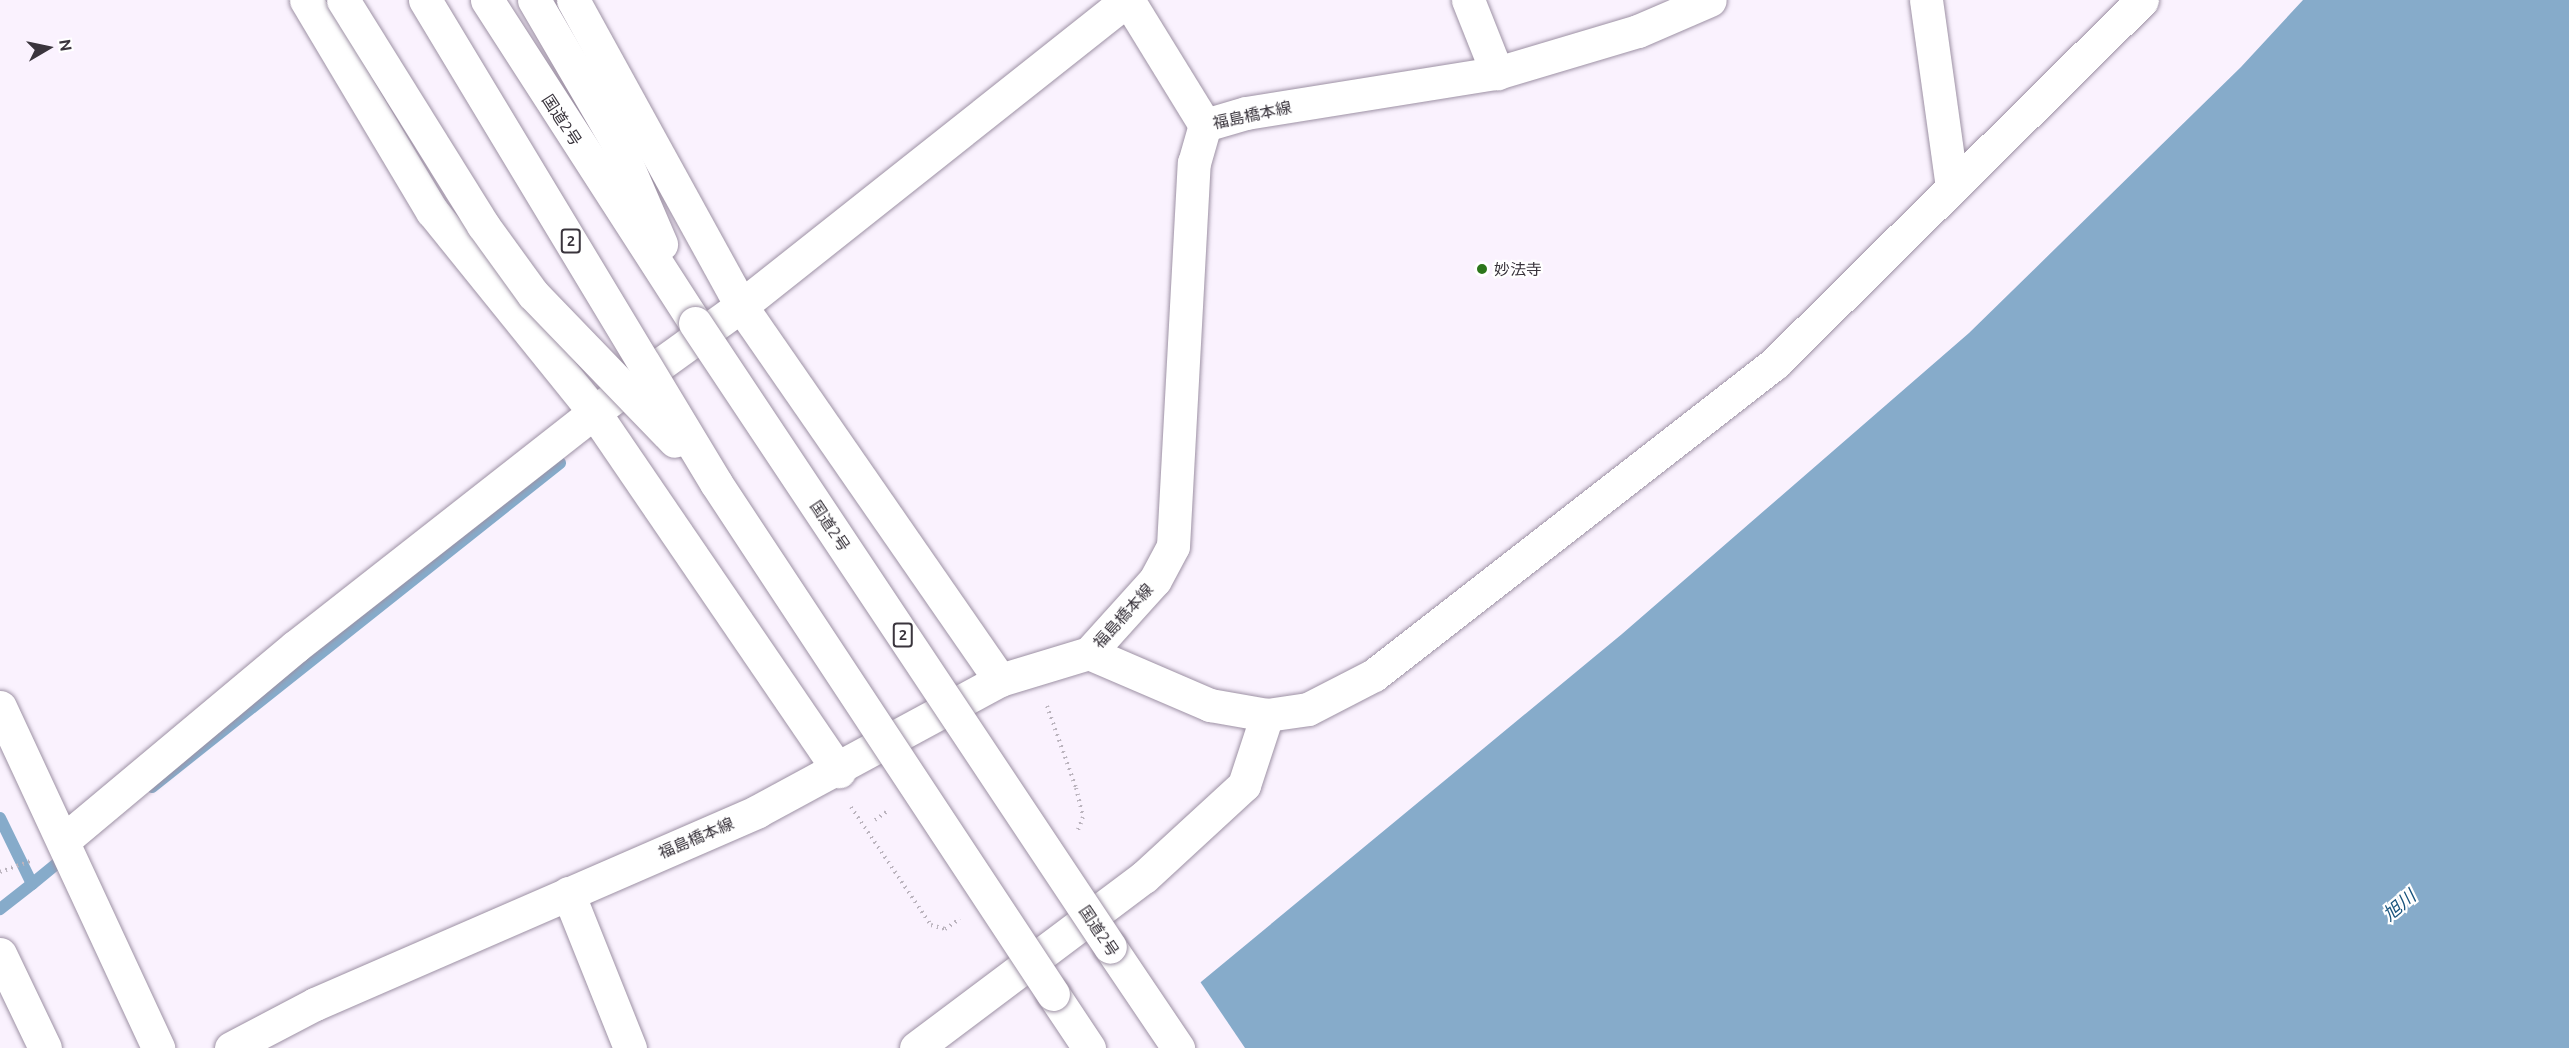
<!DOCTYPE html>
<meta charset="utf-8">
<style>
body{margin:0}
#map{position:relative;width:2569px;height:1048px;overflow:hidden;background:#faf2fe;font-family:Ubuntu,"Noto Sans JP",sans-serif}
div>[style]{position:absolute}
.water>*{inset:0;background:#86abca}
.pier>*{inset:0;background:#faf2fe}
.stream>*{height:12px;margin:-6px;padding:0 6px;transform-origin:6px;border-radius:6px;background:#86abca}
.path>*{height:4px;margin-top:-2px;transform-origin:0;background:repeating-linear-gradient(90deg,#bbb4be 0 1.5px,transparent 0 6px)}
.roads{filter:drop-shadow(0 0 2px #9d91a4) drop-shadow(0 0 2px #9d91a4)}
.minor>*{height:33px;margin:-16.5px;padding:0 16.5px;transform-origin:16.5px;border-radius:16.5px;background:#fff}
.major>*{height:33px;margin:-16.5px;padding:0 16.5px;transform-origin:16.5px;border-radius:16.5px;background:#fff}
.highway>*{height:33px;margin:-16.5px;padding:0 16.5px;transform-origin:16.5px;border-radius:16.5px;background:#fff}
.bridges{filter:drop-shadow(0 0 2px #9d91a4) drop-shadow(0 0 2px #9d91a4)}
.highway-bridge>*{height:33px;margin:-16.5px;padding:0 16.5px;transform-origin:16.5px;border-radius:16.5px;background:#fff}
.dots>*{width:16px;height:16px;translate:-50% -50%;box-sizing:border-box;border:3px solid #fff;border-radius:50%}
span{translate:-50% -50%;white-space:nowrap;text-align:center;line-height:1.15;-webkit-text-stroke:4.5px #fff;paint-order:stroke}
.shield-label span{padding:2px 4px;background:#fff;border:2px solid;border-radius:4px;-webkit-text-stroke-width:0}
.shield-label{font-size:15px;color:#3a353d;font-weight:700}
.street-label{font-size:16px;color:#3a353d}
.poi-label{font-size:16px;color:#3a353d}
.left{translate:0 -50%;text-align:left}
.water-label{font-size:18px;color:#19547d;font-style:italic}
.north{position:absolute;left:18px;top:18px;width:60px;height:60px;-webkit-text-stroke:4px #fff;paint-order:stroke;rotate:81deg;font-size:16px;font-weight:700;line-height:24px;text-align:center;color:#3a353d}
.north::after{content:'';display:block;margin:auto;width:21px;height:27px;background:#3a353d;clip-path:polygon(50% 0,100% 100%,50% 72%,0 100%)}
</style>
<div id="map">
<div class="water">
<i style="clip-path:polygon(2303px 0,2569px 0,2569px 1048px,1121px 1048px,1622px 634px,1969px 333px,2241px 67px)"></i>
</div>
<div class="pier">
<i style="clip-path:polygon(1199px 980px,1245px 1048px,1118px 1048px,1119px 1046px)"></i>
</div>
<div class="stream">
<i style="left:152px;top:787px;width:521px;rotate:-38.45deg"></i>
<i style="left:0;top:818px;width:73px;rotate:64.1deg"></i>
<i style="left:32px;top:884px;width:41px;rotate:142deg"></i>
<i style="left:32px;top:884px;width:44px;rotate:-39.5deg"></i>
</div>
<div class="path">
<i style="left:1047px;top:706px;width:87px;rotate:70.5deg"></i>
<i style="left:1076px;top:788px;width:30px;rotate:76deg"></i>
<i style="left:1083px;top:817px;width:14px;rotate:111deg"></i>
<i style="left:851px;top:807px;width:143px;rotate:55.9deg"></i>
<i style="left:931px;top:925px;width:15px;rotate:16deg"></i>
<i style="left:945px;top:929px;width:18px;rotate:-34deg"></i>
<i style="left:875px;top:820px;width:14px;rotate:-36deg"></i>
<i style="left:0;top:872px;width:32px;rotate:-20deg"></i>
</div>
<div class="roads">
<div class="minor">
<i style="left:306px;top:0;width:246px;rotate:59.2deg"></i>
<i style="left:432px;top:211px;width:258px;rotate:51.1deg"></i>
<i style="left:594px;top:412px;width:435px;rotate:55.7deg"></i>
<i style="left:573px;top:0;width:349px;rotate:61.2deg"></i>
<i style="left:741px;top:306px;width:455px;rotate:55.3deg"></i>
<i style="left:1128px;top:0;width:147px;rotate:58.4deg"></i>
<i style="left:1468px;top:0;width:79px;rotate:68.3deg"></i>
<i style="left:1926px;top:0;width:189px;rotate:82.1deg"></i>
<i style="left:1089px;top:653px;width:132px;rotate:23.3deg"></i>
<i style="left:1210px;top:705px;width:58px;rotate:10deg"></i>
<i style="left:1267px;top:715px;width:41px;rotate:-8.3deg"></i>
<i style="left:1308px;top:709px;width:74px;rotate:-27.3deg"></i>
<i style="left:1374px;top:675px;width:508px;rotate:-37.88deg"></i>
<i style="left:1775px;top:363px;width:516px;rotate:-44.69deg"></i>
<i style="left:0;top:707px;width:376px;rotate:65.1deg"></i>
<i style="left:64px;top:840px;width:302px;rotate:-39.9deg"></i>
<i style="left:296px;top:646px;width:379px;rotate:-38.1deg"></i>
<i style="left:594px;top:412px;width:181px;rotate:-35.8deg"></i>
<i style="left:741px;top:306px;width:493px;rotate:-38.4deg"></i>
<i style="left:568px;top:893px;width:167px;rotate:68.2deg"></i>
<i style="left:0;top:954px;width:104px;rotate:64.4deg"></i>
<i style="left:916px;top:1048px;width:285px;rotate:-36.9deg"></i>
<i style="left:1144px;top:877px;width:136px;rotate:-42.6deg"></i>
<i style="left:1244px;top:785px;width:74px;rotate:-71.8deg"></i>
</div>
<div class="major">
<i style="left:231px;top:1048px;width:95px;rotate:-27.6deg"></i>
<i style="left:315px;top:1004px;width:483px;rotate:-23.5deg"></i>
<i style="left:758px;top:811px;width:275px;rotate:-28.4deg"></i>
<i style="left:1000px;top:680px;width:93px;rotate:-16.9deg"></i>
<i style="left:1089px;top:653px;width:98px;rotate:-47.9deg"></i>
<i style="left:1155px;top:580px;width:38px;rotate:-62deg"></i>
<i style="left:1173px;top:546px;width:384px;rotate:-86.9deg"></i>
<i style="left:1194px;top:163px;width:40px;rotate:-74deg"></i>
<i style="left:1205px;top:125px;width:43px;rotate:-16.3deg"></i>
<i style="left:1246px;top:113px;width:254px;rotate:-9.1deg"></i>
<i style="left:1497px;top:73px;width:147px;rotate:-16.6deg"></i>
<i style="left:1638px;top:31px;width:78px;rotate:-23.3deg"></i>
</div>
<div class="highway">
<i style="left:487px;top:0;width:384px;rotate:57.2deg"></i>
<i style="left:534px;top:0;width:167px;rotate:59.7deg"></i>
<i style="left:618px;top:144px;width:109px;rotate:66.7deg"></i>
<i style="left:1110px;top:947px;width:122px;rotate:56deg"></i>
<i style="left:1053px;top:994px;width:65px;rotate:56.3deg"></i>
</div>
</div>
<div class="bridges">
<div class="highway-bridge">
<i style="left:343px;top:0;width:265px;rotate:58.1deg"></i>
<i style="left:483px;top:225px;width:85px;rotate:54.1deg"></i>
<i style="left:533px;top:294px;width:204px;rotate:46deg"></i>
<i style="left:425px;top:0;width:564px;rotate:58.93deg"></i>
<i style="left:716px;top:483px;width:612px;rotate:56.6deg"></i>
<i style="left:695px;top:323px;width:749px;rotate:56.37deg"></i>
</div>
</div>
<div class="dots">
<i style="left:1482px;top:269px;background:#2c761b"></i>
</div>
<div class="shield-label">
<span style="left:571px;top:241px">2</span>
<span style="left:903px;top:635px">2</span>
</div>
<div class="street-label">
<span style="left:1252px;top:115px;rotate:-12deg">福島橋本線</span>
<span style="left:562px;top:120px;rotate:57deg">国道2号</span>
<span style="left:830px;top:526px;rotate:56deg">国道2号</span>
<span style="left:1123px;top:616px;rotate:-48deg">福島橋本線</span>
<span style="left:696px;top:838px;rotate:-23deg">福島橋本線</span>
<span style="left:1099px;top:931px;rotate:56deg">国道2号</span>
</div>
<div class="poi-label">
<span class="left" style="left:1494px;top:269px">妙法寺</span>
</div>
<div class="water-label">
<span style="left:2399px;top:905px;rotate:-40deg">旭川</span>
</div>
<div class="north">N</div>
</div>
